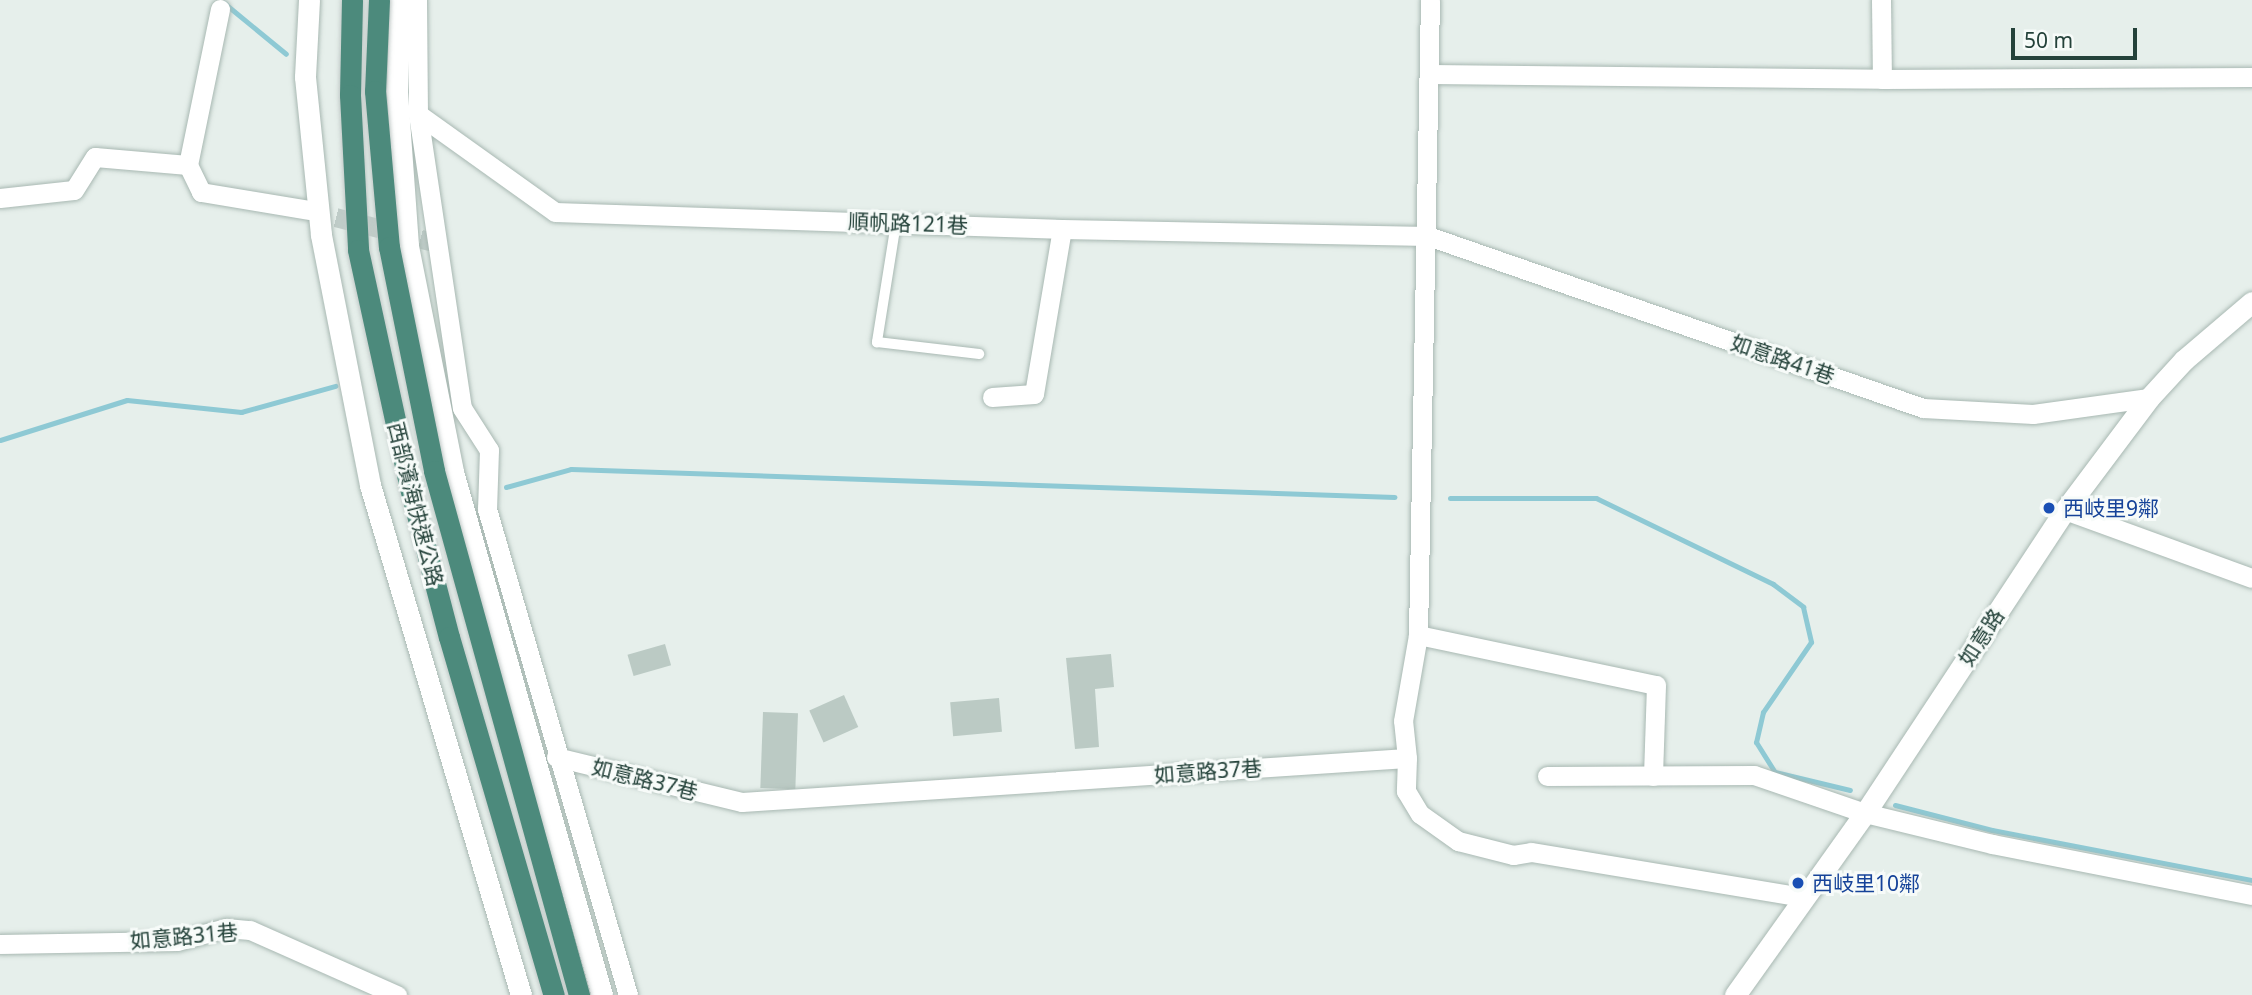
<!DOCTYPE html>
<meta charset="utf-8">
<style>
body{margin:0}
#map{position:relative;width:2252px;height:995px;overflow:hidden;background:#e6efeb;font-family:"Noto Sans","Noto Sans TC",sans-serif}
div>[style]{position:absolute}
.stream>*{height:5px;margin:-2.5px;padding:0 2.5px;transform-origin:2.5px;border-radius:2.5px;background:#8ec9d4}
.building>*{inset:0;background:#bbcac4;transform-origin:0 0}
.minor-tunnel>*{height:19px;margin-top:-9.5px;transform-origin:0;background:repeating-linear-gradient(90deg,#bfccc8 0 19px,transparent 0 29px)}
.roads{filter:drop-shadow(0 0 2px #a8b8b2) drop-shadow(0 0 2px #a8b8b2)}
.service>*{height:10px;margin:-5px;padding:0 5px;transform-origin:5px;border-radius:5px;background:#fff}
.minor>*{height:19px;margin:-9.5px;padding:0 9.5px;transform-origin:9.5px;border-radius:9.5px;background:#fff}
.tertiary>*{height:21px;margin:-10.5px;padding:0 10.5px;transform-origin:10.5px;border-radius:10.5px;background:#fff}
.bridges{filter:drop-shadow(0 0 2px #c2cac8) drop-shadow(0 0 2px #c2cac8)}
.trunk-bridge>*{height:21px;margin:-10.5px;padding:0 10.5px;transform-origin:10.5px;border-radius:10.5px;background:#4c8a7c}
.dots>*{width:19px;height:19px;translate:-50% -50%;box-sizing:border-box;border:4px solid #f7fbf9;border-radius:50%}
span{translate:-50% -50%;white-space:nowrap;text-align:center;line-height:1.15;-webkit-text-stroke:6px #f7fbf9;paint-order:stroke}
.street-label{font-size:21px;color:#24423a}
.transit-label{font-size:21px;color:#164399}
.left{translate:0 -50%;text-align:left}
.scale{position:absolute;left:2011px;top:28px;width:126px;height:32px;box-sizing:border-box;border:4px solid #24423a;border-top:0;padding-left:9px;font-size:21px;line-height:24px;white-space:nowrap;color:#24423a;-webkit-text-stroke:5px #f7fbf9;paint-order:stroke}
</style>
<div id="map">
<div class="stream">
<i style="left:224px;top:3px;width:80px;rotate:39.4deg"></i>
<i style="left:0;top:440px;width:133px;rotate:-17.5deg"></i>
<i style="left:127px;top:400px;width:115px;rotate:6deg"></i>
<i style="left:241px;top:412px;width:98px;rotate:-15.5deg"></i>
<i style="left:506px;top:487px;width:67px;rotate:-15.5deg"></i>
<i style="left:571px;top:469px;width:824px;rotate:1.95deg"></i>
<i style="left:1450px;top:498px;width:146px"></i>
<i style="left:1596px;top:498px;width:197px;rotate:25.9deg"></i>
<i style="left:1773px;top:584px;width:38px;rotate:37deg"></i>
<i style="left:1803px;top:607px;width:36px;rotate:77deg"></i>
<i style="left:1811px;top:642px;width:85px;rotate:124.4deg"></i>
<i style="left:1763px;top:712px;width:31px;rotate:103deg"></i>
<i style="left:1756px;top:742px;width:36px;rotate:58deg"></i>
<i style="left:1775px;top:772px;width:77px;rotate:13.5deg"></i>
<i style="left:1895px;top:805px;width:100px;rotate:14.5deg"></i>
<i style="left:1992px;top:830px;width:265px;rotate:10.9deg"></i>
</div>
<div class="building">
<i style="left:665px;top:644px;width:22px;height:39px;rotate:74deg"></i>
<i style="clip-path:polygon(1111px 654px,1114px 687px,1095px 689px,1099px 747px,1075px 749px,1066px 658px)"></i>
<i style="left:844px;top:695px;width:35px;height:38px;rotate:66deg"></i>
<i style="left:999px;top:698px;width:34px;height:49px;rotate:85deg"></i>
<i style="left:763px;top:712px;width:35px;height:76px;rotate:2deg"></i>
</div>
<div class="minor-tunnel">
<i style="left:308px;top:210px;width:133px;rotate:14.3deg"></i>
</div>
<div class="roads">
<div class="service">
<i style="left:896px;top:223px;width:121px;rotate:99.1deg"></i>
<i style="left:877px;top:342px;width:103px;rotate:6.7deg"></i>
</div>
<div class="minor">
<i style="left:417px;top:0;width:114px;rotate:89.5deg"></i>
<i style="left:418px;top:114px;width:297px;rotate:81.5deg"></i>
<i style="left:462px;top:408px;width:50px;rotate:57.3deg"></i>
<i style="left:489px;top:450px;width:59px;rotate:91.9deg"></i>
<i style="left:487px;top:509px;width:506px;rotate:73.82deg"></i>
<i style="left:1881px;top:0;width:79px;rotate:89.3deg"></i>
<i style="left:220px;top:9px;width:159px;rotate:101.6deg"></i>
<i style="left:188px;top:165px;width:30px;rotate:64deg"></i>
<i style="left:201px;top:192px;width:109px;rotate:9.5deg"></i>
<i style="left:1430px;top:74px;width:452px;rotate:0.6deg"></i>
<i style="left:1882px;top:79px;width:370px;rotate:-0.3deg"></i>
<i style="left:418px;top:114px;width:168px;rotate:35.6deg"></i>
<i style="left:555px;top:212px;width:507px;rotate:1.92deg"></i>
<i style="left:1062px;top:229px;width:366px;rotate:1.1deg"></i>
<i style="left:1428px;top:236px;width:524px;rotate:19.16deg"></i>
<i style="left:1923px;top:408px;width:110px;rotate:3.1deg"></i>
<i style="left:2033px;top:414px;width:117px;rotate:-7.9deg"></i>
<i style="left:0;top:198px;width:74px;rotate:-6.2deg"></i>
<i style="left:74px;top:190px;width:39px;rotate:-58deg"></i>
<i style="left:95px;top:157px;width:93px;rotate:4.9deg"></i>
<i style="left:992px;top:397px;width:42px;rotate:-4.1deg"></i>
<i style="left:1034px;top:394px;width:167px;rotate:-80.4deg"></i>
<i style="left:2065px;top:510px;width:199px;rotate:20deg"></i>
<i style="left:1418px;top:635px;width:243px;rotate:11.9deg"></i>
<i style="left:1656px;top:685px;width:91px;rotate:91.9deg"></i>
<i style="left:556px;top:757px;width:191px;rotate:13.6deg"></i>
<i style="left:742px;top:802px;width:666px;rotate:-3.79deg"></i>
<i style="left:1407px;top:758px;width:33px;rotate:92deg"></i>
<i style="left:1406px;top:791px;width:27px;rotate:59deg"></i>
<i style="left:1420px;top:814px;width:47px;rotate:35.4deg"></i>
<i style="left:1458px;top:841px;width:57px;rotate:14.3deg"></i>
<i style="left:1513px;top:855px;width:18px;rotate:-9deg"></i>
<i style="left:1531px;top:852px;width:277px;rotate:9.4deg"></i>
<i style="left:1407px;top:758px;width:37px;rotate:-96deg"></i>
<i style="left:1403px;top:721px;width:87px;rotate:-80.1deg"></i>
<i style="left:1418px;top:635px;width:635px;rotate:-88.92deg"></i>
<i style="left:1547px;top:776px;width:207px;rotate:-0.3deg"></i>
<i style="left:1754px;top:775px;width:117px;rotate:18.9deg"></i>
<i style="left:1865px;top:813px;width:131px;rotate:13.7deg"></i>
<i style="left:1992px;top:844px;width:265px;rotate:11.1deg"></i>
<i style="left:0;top:944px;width:177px;rotate:-1deg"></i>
<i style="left:177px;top:941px;width:51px;rotate:-14.9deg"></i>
<i style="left:226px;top:928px;width:24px;rotate:5deg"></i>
<i style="left:250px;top:930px;width:161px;rotate:23.9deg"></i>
</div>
<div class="tertiary">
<i style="left:309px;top:0;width:77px;rotate:93deg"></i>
<i style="left:305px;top:77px;width:159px;rotate:84.2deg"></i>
<i style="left:321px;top:235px;width:255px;rotate:78.9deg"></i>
<i style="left:370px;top:485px;width:532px;rotate:73.51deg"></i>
<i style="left:400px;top:0;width:92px;rotate:91.9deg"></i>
<i style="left:397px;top:92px;width:154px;rotate:85.9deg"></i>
<i style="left:408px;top:246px;width:230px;rotate:78.7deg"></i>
<i style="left:453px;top:472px;width:544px;rotate:74.1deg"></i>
<i style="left:1735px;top:995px;width:224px;rotate:-54.5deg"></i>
<i style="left:1865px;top:813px;width:363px;rotate:-56.6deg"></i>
<i style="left:2065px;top:510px;width:140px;rotate:-53.1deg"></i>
<i style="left:2149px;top:398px;width:52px;rotate:-47.4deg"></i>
<i style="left:2184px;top:360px;width:89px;rotate:-40.5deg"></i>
</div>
</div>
<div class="bridges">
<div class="trunk-bridge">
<i style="left:352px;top:0;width:95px;rotate:91.2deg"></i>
<i style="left:350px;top:95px;width:155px;rotate:87deg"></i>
<i style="left:358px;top:250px;width:235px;rotate:77.7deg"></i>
<i style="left:408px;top:480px;width:162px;rotate:75.4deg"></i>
<i style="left:449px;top:637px;width:373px;rotate:73.7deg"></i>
<i style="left:379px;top:0;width:91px;rotate:92.5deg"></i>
<i style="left:375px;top:91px;width:157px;rotate:84.9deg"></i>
<i style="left:389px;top:247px;width:228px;rotate:78.6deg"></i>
<i style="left:434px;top:471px;width:544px;rotate:74.53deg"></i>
</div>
</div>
<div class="dots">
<i style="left:2049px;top:508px;background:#1a4fb4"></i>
<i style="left:1798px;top:883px;background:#1a4fb4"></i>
</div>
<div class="street-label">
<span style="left:908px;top:223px;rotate:2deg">順帆路121巷</span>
<span style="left:1783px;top:359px;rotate:19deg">如意路41巷</span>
<span style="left:416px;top:504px;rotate:76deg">西部濱海快速公路</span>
<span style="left:1981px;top:637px;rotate:-57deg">如意路</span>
<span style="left:1208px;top:771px;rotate:-4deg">如意路37巷</span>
<span style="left:645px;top:779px;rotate:14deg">如意路37巷</span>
<span style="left:184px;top:936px;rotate:-5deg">如意路31巷</span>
</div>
<div class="transit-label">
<span class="left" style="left:2063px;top:508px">西岐里9鄰</span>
<span class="left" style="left:1812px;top:883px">西岐里10鄰</span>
</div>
<div class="scale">50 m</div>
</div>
